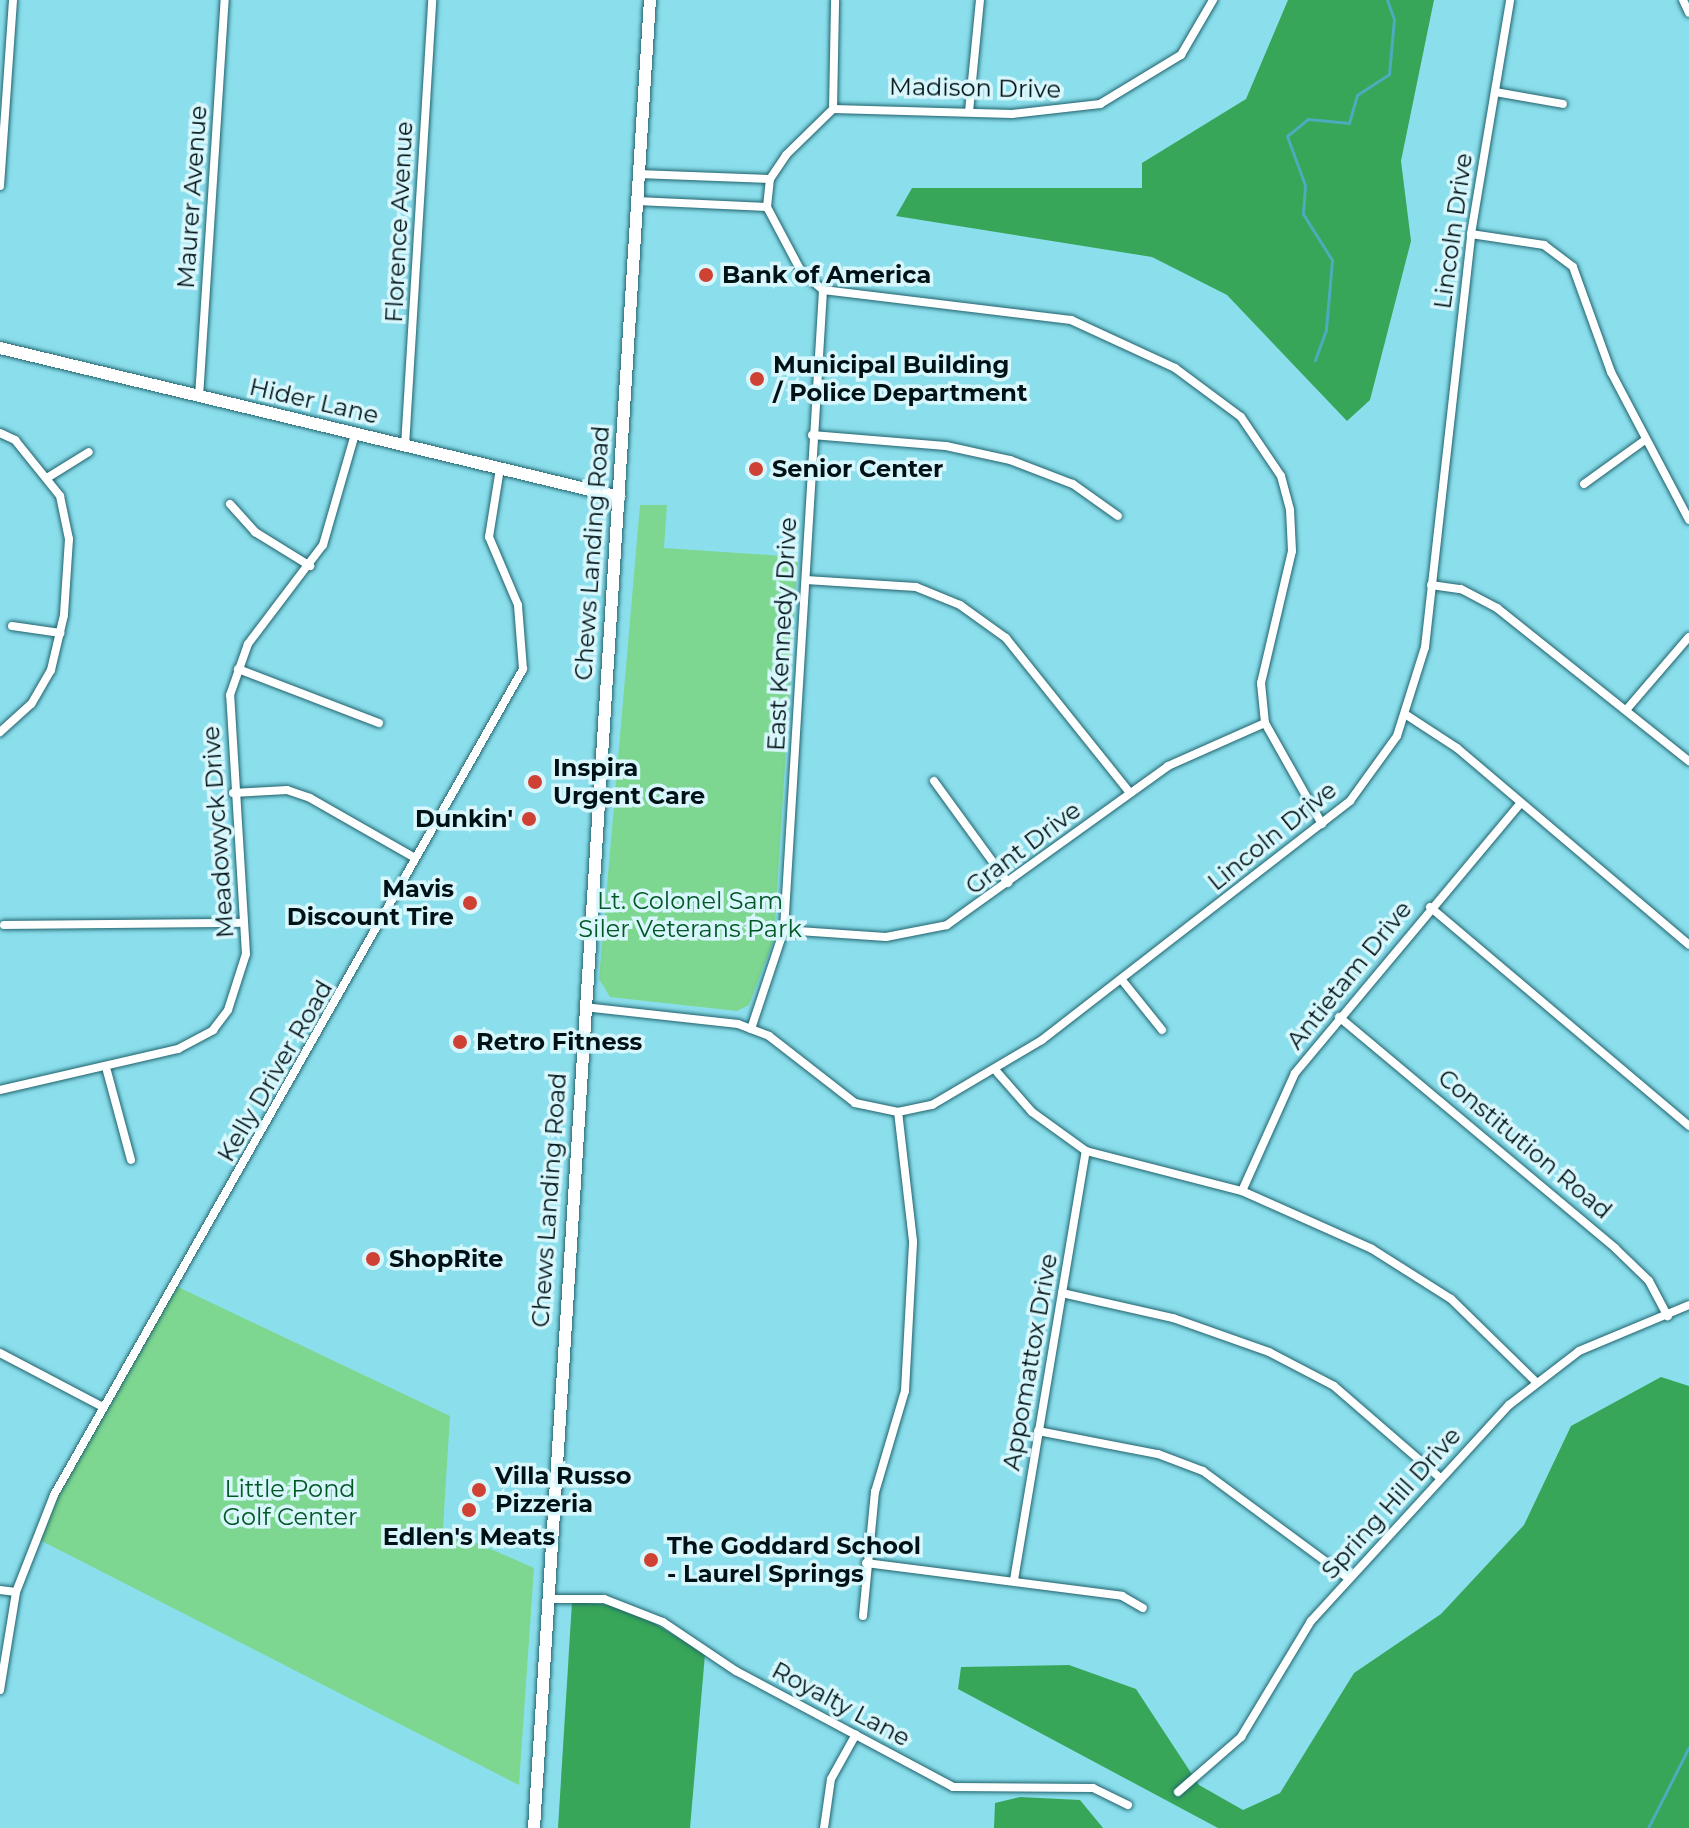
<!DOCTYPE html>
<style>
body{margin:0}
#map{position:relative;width:1689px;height:1828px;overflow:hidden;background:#8bdfed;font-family:Montserrat,sans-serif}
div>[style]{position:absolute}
.green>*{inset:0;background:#7dd790}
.forest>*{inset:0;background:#37a658}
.stream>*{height:3px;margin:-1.5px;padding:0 1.5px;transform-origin:1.5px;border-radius:1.5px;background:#4dacbb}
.roads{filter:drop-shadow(0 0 2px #21636d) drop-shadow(0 0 2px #21636d)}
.street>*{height:8px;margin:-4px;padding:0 4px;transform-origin:4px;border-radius:4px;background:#fff}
.secondary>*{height:12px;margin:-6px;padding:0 6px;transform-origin:6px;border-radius:6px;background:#fff}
.dots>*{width:22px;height:22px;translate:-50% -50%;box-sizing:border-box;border:4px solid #d8f7fd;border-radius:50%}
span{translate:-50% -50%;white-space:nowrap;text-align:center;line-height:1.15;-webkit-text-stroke:7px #d8f7fd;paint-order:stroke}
.street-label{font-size:24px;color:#001216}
.poi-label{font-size:24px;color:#001216;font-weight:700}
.left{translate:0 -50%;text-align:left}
.right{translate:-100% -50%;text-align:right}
.park-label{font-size:24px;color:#035724}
</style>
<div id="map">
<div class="green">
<i style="clip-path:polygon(640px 505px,667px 505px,664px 548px,798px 557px,774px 939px,749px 1005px,737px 1011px,610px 997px,599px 979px)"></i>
<i style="clip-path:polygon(174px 1285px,450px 1416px,443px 1528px,534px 1568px,519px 1785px,32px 1536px)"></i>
</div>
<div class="forest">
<i style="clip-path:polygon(1288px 0,1434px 0,1401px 161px,1411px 241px,1370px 400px,1347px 421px,1227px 295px,1152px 257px,896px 216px,912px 188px,1142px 188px,1142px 163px,1246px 99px)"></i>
<i style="clip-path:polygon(1661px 1377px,1689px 1386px,1689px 1828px,1218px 1828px,958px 1689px,961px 1667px,1069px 1665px,1136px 1689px,1199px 1785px,1243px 1810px,1280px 1793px,1354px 1673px,1441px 1614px,1524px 1525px,1571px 1426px)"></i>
<i style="clip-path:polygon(572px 1602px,626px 1606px,705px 1654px,690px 1828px,558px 1828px)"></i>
<i style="clip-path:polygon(1020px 1797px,1080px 1800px,1103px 1828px,994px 1828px,995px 1803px)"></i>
</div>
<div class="stream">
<i style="left:1315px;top:360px;width:33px;rotate:-70deg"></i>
<i style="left:1326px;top:329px;width:69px;rotate:-85deg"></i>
<i style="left:1332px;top:260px;width:54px;rotate:-122.2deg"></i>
<i style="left:1303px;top:214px;width:29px;rotate:-86deg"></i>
<i style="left:1305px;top:185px;width:52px;rotate:-110.2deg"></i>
<i style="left:1287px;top:136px;width:27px;rotate:-39deg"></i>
<i style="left:1308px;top:119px;width:41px;rotate:5.6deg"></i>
<i style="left:1349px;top:123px;width:29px;rotate:-74deg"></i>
<i style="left:1357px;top:95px;width:38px;rotate:-33deg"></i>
<i style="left:1389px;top:74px;width:55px;rotate:-84.8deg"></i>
<i style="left:1394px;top:19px;width:20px;rotate:-110deg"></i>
<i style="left:1648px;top:1828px;width:91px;rotate:-63.2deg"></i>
</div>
<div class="roads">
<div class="street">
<i style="left:1683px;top:0;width:14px;rotate:65deg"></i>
<i style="left:1495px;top:92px;width:69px;rotate:10deg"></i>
<i style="left:833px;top:109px;width:109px;rotate:-88.9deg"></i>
<i style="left:969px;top:112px;width:113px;rotate:-84.4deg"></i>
<i style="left:638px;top:174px;width:132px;rotate:2.2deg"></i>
<i style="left:0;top:186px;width:186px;rotate:-86deg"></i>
<i style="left:637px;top:201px;width:130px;rotate:2.6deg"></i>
<i style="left:767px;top:207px;width:28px;rotate:-84deg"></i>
<i style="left:770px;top:179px;width:29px;rotate:-56deg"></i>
<i style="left:786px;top:155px;width:66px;rotate:-44.4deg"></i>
<i style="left:833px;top:109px;width:179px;rotate:1.6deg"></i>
<i style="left:1012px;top:114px;width:89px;rotate:-6.5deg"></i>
<i style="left:1100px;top:104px;width:95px;rotate:-31.2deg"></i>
<i style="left:1181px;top:55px;width:64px;rotate:-59.8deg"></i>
<i style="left:1471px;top:234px;width:74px;rotate:8.6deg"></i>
<i style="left:1544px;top:245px;width:36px;rotate:37deg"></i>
<i style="left:1573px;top:267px;width:112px;rotate:70.1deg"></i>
<i style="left:1611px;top:372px;width:167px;rotate:62.2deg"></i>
<i style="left:823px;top:290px;width:250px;rotate:6.9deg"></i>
<i style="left:1071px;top:320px;width:115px;rotate:24.8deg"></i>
<i style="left:1175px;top:368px;width:82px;rotate:36.6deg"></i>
<i style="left:1241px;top:417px;width:71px;rotate:55.9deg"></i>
<i style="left:1281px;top:476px;width:35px;rotate:75deg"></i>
<i style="left:1290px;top:510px;width:41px;rotate:87.2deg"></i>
<i style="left:1292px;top:551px;width:136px;rotate:103.2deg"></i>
<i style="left:1261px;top:683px;width:40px;rotate:84.3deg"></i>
<i style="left:1265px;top:723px;width:116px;rotate:60.6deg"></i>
<i style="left:199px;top:397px;width:398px;rotate:-86.3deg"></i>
<i style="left:0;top:433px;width:17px;rotate:25deg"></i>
<i style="left:15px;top:440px;width:72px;rotate:51.2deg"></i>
<i style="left:60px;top:496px;width:44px;rotate:78.2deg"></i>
<i style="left:69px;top:539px;width:76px;rotate:93.8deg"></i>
<i style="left:64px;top:615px;width:57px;rotate:103.3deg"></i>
<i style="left:51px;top:670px;width:39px;rotate:120deg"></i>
<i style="left:31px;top:704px;width:42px;rotate:137.9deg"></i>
<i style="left:812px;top:435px;width:134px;rotate:4.7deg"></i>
<i style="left:946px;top:446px;width:66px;rotate:12.3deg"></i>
<i style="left:1010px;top:460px;width:67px;rotate:20.9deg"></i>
<i style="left:1073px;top:484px;width:55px;rotate:35.4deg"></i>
<i style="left:405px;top:446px;width:447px;rotate:-86.5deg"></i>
<i style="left:47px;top:478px;width:49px;rotate:-31.8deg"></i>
<i style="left:1584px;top:484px;width:75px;rotate:-35.8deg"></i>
<i style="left:230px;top:504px;width:38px;rotate:48deg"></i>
<i style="left:255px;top:532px;width:65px;rotate:31.7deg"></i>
<i style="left:806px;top:580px;width:110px;rotate:3.6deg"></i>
<i style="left:916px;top:587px;width:48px;rotate:22.2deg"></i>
<i style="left:960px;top:605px;width:57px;rotate:35.7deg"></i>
<i style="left:1006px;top:638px;width:198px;rotate:51.3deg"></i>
<i style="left:1431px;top:585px;width:30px;rotate:8deg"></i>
<i style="left:1461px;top:589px;width:41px;rotate:27.8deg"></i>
<i style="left:1497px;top:608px;width:246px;rotate:38.6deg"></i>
<i style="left:12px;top:626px;width:49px;rotate:8.3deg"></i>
<i style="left:238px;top:669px;width:151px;rotate:21deg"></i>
<i style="left:1627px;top:709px;width:95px;rotate:-49.3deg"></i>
<i style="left:1405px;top:714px;width:62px;rotate:33.2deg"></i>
<i style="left:1457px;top:748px;width:304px;rotate:40.3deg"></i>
<i style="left:934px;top:781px;width:126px;rotate:54deg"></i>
<i style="left:233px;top:793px;width:54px;rotate:-3.2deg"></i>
<i style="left:287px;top:790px;width:24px;rotate:19deg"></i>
<i style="left:310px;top:798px;width:121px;rotate:29.7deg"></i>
<i style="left:1430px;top:907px;width:339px;rotate:40.2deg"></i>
<i style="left:4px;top:925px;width:240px;rotate:-0.5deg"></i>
<i style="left:784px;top:930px;width:102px;rotate:3.9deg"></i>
<i style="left:886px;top:937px;width:62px;rotate:-11.1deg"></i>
<i style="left:947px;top:925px;width:272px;rotate:-35.7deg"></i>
<i style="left:1168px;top:766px;width:106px;rotate:-23.9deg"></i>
<i style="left:1122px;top:980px;width:64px;rotate:51.3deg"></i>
<i style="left:584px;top:1007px;width:155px;rotate:6.3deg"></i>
<i style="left:738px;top:1024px;width:33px;rotate:21deg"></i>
<i style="left:769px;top:1036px;width:109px;rotate:37.9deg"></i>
<i style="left:855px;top:1103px;width:44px;rotate:11.8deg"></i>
<i style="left:898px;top:1112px;width:35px;rotate:-12deg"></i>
<i style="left:932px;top:1105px;width:128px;rotate:-30.6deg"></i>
<i style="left:1042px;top:1040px;width:390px;rotate:-37.8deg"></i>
<i style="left:1350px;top:801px;width:80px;rotate:-54.1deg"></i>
<i style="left:1397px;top:736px;width:93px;rotate:-72.5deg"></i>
<i style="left:1425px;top:647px;width:416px;rotate:-83.6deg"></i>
<i style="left:1471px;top:234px;width:237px;rotate:-80.5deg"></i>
<i style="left:1339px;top:1017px;width:360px;rotate:39.9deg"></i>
<i style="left:1615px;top:1248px;width:47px;rotate:44.1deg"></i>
<i style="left:1649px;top:1281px;width:40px;rotate:62deg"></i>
<i style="left:751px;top:1029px;width:104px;rotate:-71.6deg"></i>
<i style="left:784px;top:930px;width:641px;rotate:-86.51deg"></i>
<i style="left:823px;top:290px;width:29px;rotate:-139deg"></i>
<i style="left:801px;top:271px;width:72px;rotate:-118deg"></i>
<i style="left:107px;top:1071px;width:92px;rotate:74.9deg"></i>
<i style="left:997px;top:1072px;width:53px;rotate:48.8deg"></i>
<i style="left:1032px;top:1112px;width:67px;rotate:35.8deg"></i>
<i style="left:1086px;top:1151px;width:161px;rotate:14.4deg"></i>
<i style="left:1242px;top:1191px;width:142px;rotate:24deg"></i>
<i style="left:1372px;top:1249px;width:93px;rotate:32.3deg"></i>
<i style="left:1451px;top:1299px;width:117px;rotate:44.3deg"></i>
<i style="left:0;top:1090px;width:183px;rotate:-13deg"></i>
<i style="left:178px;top:1049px;width:40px;rotate:-28deg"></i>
<i style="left:213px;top:1030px;width:25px;rotate:-53deg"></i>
<i style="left:228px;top:1010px;width:59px;rotate:-72.2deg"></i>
<i style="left:246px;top:954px;width:259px;rotate:-93.5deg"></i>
<i style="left:230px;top:695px;width:54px;rotate:-70.6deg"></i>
<i style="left:248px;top:644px;width:124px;rotate:-52.9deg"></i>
<i style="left:323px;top:545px;width:116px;rotate:-73.9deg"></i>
<i style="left:1242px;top:1191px;width:129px;rotate:-65.8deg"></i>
<i style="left:1295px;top:1073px;width:349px;rotate:-50.1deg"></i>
<i style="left:1062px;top:1293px;width:114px;rotate:12.7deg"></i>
<i style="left:1173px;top:1318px;width:102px;rotate:19.5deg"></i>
<i style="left:1269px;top:1352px;width:73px;rotate:27.6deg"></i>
<i style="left:1334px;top:1386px;width:139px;rotate:40.9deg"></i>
<i style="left:0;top:1353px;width:116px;rotate:27.7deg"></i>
<i style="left:1038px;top:1431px;width:122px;rotate:10.9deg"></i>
<i style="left:1158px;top:1454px;width:48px;rotate:20.7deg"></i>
<i style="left:1203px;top:1471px;width:180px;rotate:36.4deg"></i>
<i style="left:866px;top:1563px;width:258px;rotate:7.3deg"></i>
<i style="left:1122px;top:1596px;width:24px;rotate:30deg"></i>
<i style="left:1014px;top:1580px;width:435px;rotate:-80.5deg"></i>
<i style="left:0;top:1590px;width:16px;rotate:7deg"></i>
<i style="left:548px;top:1599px;width:56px"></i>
<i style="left:604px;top:1599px;width:63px;rotate:21.3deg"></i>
<i style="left:663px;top:1622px;width:88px;rotate:33.9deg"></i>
<i style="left:736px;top:1671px;width:246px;rotate:28.1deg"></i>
<i style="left:953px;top:1787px;width:140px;rotate:0.4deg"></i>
<i style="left:1093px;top:1788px;width:39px;rotate:26deg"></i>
<i style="left:863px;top:1616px;width:125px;rotate:-84.5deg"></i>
<i style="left:875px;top:1492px;width:105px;rotate:-73.5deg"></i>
<i style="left:905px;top:1391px;width:150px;rotate:-86.9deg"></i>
<i style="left:913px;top:1241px;width:130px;rotate:-96.6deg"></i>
<i style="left:0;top:1690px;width:99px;rotate:-80.7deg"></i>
<i style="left:16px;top:1592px;width:104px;rotate:-68.6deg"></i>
<i style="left:54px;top:1495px;width:950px;rotate:-60.41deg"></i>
<i style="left:523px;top:669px;width:64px;rotate:-94.5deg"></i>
<i style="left:518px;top:605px;width:74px;rotate:-113.1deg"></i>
<i style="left:489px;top:537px;width:70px;rotate:-80.9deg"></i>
<i style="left:1178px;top:1792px;width:84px;rotate:-41.1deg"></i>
<i style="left:1241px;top:1737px;width:135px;rotate:-58.9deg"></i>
<i style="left:1311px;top:1621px;width:293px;rotate:-47.5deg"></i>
<i style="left:1509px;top:1405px;width:88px;rotate:-37.6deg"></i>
<i style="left:1579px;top:1351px;width:119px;rotate:-22.7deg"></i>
<i style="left:824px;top:1828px;width:49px;rotate:-81.9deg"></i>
<i style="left:831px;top:1779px;width:51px;rotate:-60.9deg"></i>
</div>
<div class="secondary">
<i style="left:0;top:348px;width:637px;rotate:13.53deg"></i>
<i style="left:534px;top:1828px;width:1832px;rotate:-86.37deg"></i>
</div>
</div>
<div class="dots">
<i style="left:706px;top:275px;background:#ce4133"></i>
<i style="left:757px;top:379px;background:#ce4133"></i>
<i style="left:756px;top:469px;background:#ce4133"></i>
<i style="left:535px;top:782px;background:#ce4133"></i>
<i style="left:529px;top:819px;background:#ce4133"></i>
<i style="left:470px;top:903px;background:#ce4133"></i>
<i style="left:460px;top:1042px;background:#ce4133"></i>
<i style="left:373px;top:1259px;background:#ce4133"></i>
<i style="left:479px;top:1490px;background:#ce4133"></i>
<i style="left:469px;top:1510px;background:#ce4133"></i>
<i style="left:651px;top:1560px;background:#ce4133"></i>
</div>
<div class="street-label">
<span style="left:975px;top:88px;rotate:1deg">Madison Drive</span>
<span style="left:192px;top:197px;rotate:-86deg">Maurer Avenue</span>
<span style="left:399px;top:222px;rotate:-87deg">Florence Avenue</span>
<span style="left:1453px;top:231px;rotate:-82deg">Lincoln Drive</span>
<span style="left:314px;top:401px;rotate:13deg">Hider Lane</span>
<span style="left:592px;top:553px;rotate:-86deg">Chews Landing Road</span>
<span style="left:782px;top:634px;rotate:-87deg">East Kennedy Drive</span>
<span style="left:218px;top:832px;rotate:-94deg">Meadowyck Drive</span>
<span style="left:1272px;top:836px;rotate:-39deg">Lincoln Drive</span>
<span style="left:1023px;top:848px;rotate:-37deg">Grant Drive</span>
<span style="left:1349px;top:975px;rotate:-51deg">Antietam Drive</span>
<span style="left:275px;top:1071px;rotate:-60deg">Kelly Driver Road</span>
<span style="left:1525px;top:1144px;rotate:40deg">Constitution Road</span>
<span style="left:549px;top:1200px;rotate:-86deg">Chews Landing Road</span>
<span style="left:1030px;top:1362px;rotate:-80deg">Appomattox Drive</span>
<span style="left:1391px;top:1503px;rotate:-48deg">Spring Hill Drive</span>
<span style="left:841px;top:1704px;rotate:28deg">Royalty Lane</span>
</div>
<div class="poi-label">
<span class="left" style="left:722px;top:275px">Bank of America</span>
<span class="left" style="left:773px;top:379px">Municipal Building<br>/ Police Department</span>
<span class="left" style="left:772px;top:469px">Senior Center</span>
<span class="left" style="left:553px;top:782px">Inspira<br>Urgent Care</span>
<span class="right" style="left:513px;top:819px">Dunkin'</span>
<span class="right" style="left:454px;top:903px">Mavis<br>Discount Tire</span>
<span class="left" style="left:476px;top:1042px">Retro Fitness</span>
<span class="left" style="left:389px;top:1259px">ShopRite</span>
<span class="left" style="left:495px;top:1490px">Villa Russo<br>Pizzeria</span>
<span style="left:469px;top:1537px">Edlen's Meats</span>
<span class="left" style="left:667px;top:1560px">The Goddard School<br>- Laurel Springs</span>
</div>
<div class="park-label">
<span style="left:690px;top:915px">Lt. Colonel Sam<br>Siler Veterans Park</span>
<span style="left:290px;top:1503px">Little Pond<br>Golf Center</span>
</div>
</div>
